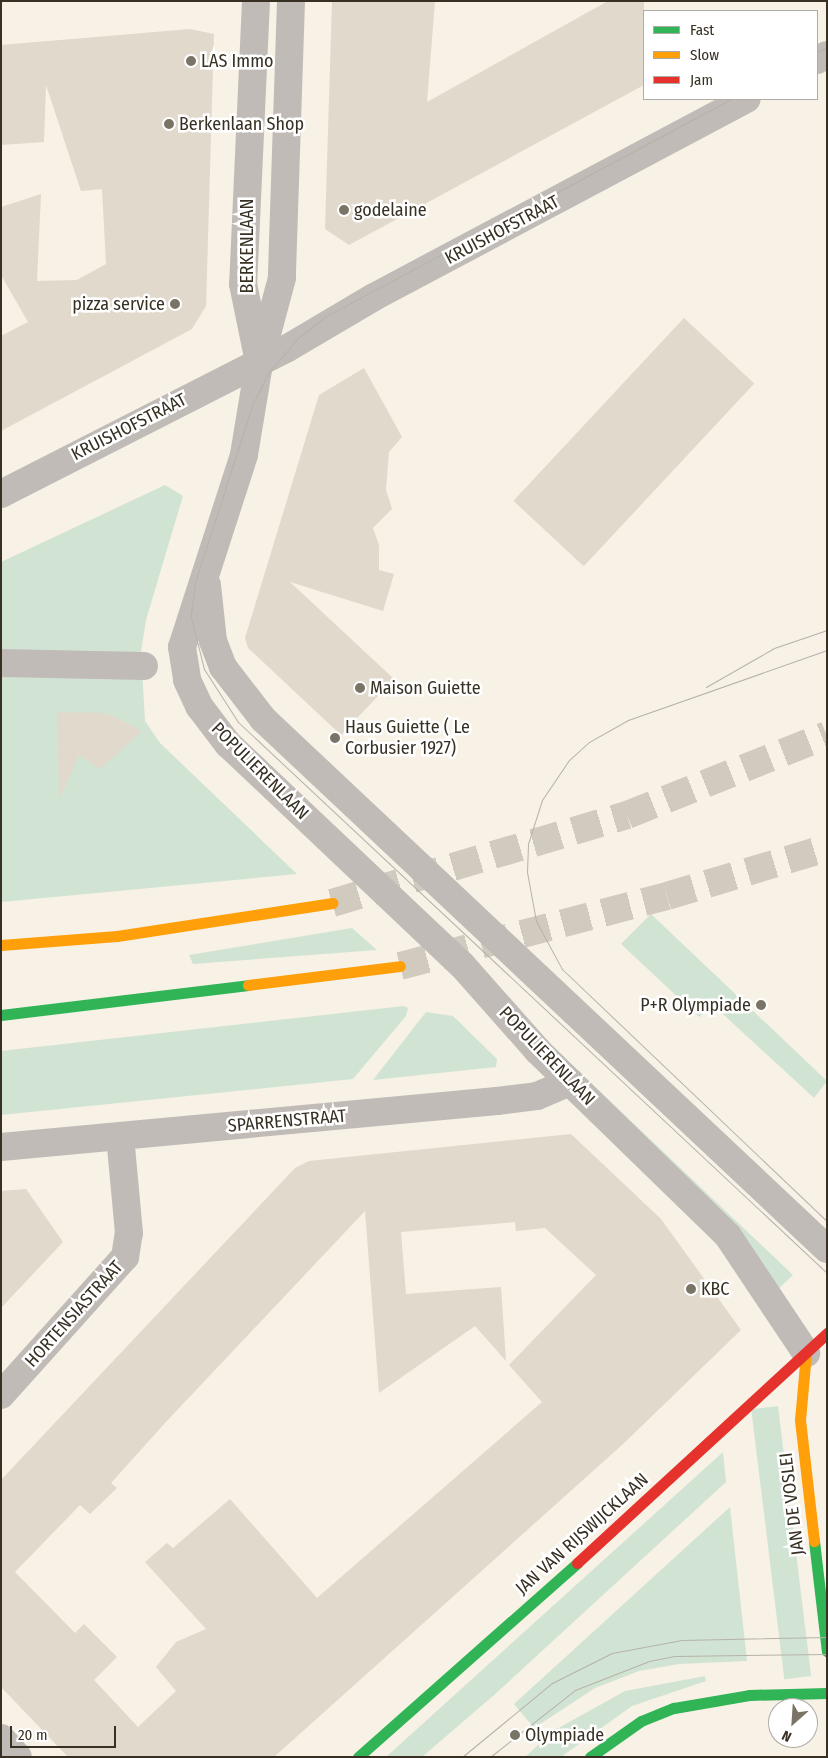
<!DOCTYPE html>
<style>
body{margin:0}
#map{position:relative;width:828px;height:1758px;overflow:hidden;background:#f7f1e6;font-family:"Fira Sans Condensed",sans-serif}
div>[style]{position:absolute}
.green>*{inset:0;background:#d1e4d4;transform-origin:0 0}
.building>*{inset:0;background:#e0d9cc;transform-origin:0 0}
.highway-tunnel>*{height:28px;margin-top:-14px;transform-origin:0;background:repeating-linear-gradient(90deg,#d1cabf 0 28px,transparent 0 42px)}
.street>*{height:28px;margin:-14px;padding:0 14px;transform-origin:14px;border-radius:14px;background:#c1bbb7}
.fast>*{height:11px;margin:-5.5px;padding:0 5.5px;transform-origin:5.5px;border-radius:5.5px;background:#30b455}
.slow>*{height:11px;margin:-5.5px;padding:0 5.5px;transform-origin:5.5px;border-radius:5.5px;background:#ff9f0a}
.jam>*{height:11px;margin:-5.5px;padding:0 5.5px;transform-origin:5.5px;border-radius:5.5px;background:#e5322d}
.tram>*{height:1px;margin:-0.5px;padding:0 0.5px;transform-origin:0.5px;border-radius:0.5px;background:#b6b1aa}
.dots>*{width:14px;height:14px;translate:-50% -50%;box-sizing:border-box;border:2px solid #fff;border-radius:50%}
span{translate:-50% -50%;white-space:nowrap;text-align:center;line-height:1.15;-webkit-text-stroke:5px #fff;paint-order:stroke}
.poi-label{font-size:18px;color:#373023}
.left{translate:0 -50%;text-align:left}
.right{translate:-100% -50%;text-align:right}
.street-label{font-size:18px;color:#373023}
.frame{position:absolute;inset:0;border:2px solid #373023;pointer-events:none}
.legend{position:absolute;left:643px;top:10px;width:175px;height:90px;box-sizing:border-box;background:#fff;border:1px solid #afaca7;margin:0;padding:6px 9px;list-style:none;font-size:15px;color:#373023}
.legend li{display:flex;align-items:center;gap:10px;height:25px}
.legend b{width:25px;border:1px solid #afaca7}
.north{position:absolute;left:768px;top:1698px;width:50px;height:50px;box-sizing:border-box;background:#fff;border:1px solid #afaca7;border-radius:50%;rotate:206deg;font-size:14px;font-weight:700;line-height:20px;text-align:center;color:#373023}
.north::after{content:'';display:block;margin:auto;width:18px;height:22px;background:#7a7467;clip-path:polygon(50% 0,100% 100%,50% 72%,0 100%)}
.scale{position:absolute;left:10px;top:1726px;width:106px;height:22px;box-sizing:border-box;border:2px solid #373023;border-top:0;padding-left:6px;font-size:15px;line-height:18px;white-space:nowrap;color:#373023;-webkit-text-stroke:4px #fff;paint-order:stroke}
</style>
<div id="map">
<div class="green">
<i style="clip-path:polygon(165px 485px,183px 496px,146px 620px,141px 652px,145px 721px,160px 743px,297px 874px,1px 902px,1px 562px)"></i>
<i style="clip-path:polygon(651px 914px,827px 1081px,814px 1098px,712px 1004px,699px 1017px,621px 944px)"></i>
<i style="clip-path:polygon(352px 928px,377px 950px,193px 964px,189px 955px)"></i>
<i style="clip-path:polygon(404px 1006px,408px 1008px,406px 1016px,353px 1079px,1px 1115px,1px 1051px)"></i>
<i style="clip-path:polygon(426px 1012px,453px 1016px,497px 1059px,496px 1067px,373px 1080px)"></i>
<i style="clip-path:polygon(548px 1042px,793px 1275px,775px 1292px)"></i>
<i style="left:778px;top:1406px;width:272px;height:27px;rotate:83deg"></i>
<i style="clip-path:polygon(723px 1452px,726px 1482px,493px 1696px,422px 1757px,386px 1757px)"></i>
<i style="clip-path:polygon(730px 1507px,747px 1661px,679px 1664px,639px 1671px,595px 1688px,534px 1728px,514px 1704px)"></i>
<i style="clip-path:polygon(705px 1676px,706px 1681px,632px 1706px,561px 1757px,525px 1757px,555px 1730px,625px 1691px)"></i>
</div>
<div class="building">
<i style="clip-path:polygon(332px 1px,435px 1px,427px 102px,608px 1px,644px 1px,644px 85px,349px 245px,325px 229px)"></i>
<i style="clip-path:polygon(190px 29px,214px 34px,206px 306px,192px 329px,1px 431px,1px 336px,28px 322px,1px 275px,1px 207px,41px 194px,37px 281px,77px 280px,106px 264px,102px 189px,81px 191px,46px 85px,44px 142px,1px 145px,1px 45px)"></i>
<i style="left:684px;top:318px;width:96px;height:250px;rotate:43deg"></i>
<i style="clip-path:polygon(364px 368px,402px 437px,389px 452px,386px 490px,392px 509px,373px 528px,379px 545px,379px 570px,394px 574px,383px 611px,290px 582px,394px 679px,341px 735px,248px 648px,245px 638px,319px 395px)"></i>
<i style="clip-path:polygon(57px 712px,106px 713px,142px 731px,100px 769px,79px 755px,59px 800px)"></i>
<i style="clip-path:polygon(evenodd,571px 1134px,661px 1219px,741px 1330px,622px 1445px,274px 1757px,68px 1757px,1px 1687px,1px 1480px,295px 1168px,309px 1161px,571px 1134px,365px 1211px,379px 1393px,475px 1326px,506px 1361px,501px 1287px,406px 1294px,401px 1232px,515px 1222px,516px 1231px,545px 1228px,596px 1275px,509px 1365px,542px 1402px,317px 1598px,230px 1499px,173px 1548px,167px 1543px,145px 1562px,206px 1629px,176px 1642px,156px 1667px,176px 1691px,138px 1727px,94px 1680px,117px 1657px,84px 1624px,75px 1633px,15px 1572px,80px 1505px,90px 1514px,117px 1488px,111px 1483px,165px 1423px,365px 1211px)"></i>
<i style="clip-path:polygon(26px 1189px,63px 1242px,1px 1308px,1px 1191px)"></i>
</div>
<div class="highway-tunnel">
<i style="left:332px;top:903px;width:308px;rotate:-16.6deg"></i>
<i style="left:627px;top:815px;width:215px;rotate:-21.8deg"></i>
<i style="left:400px;top:966px;width:276px;rotate:-14.7deg"></i>
<i style="left:667px;top:896px;width:167px;rotate:-16.7deg"></i>
</div>
<div class="street">
<i style="left:256px;top:1px;width:283px;rotate:92.6deg"></i>
<i style="left:243px;top:284px;width:75px;rotate:78.4deg"></i>
<i style="left:291px;top:1px;width:277px;rotate:91.9deg"></i>
<i style="left:282px;top:278px;width:89px;rotate:105deg"></i>
<i style="left:259px;top:364px;width:92px;rotate:99.4deg"></i>
<i style="left:244px;top:455px;width:202px;rotate:107.9deg"></i>
<i style="left:182px;top:647px;width:33px;rotate:81deg"></i>
<i style="left:187px;top:680px;width:29px;rotate:65deg"></i>
<i style="left:199px;top:706px;width:48px;rotate:52.7deg"></i>
<i style="left:228px;top:744px;width:322px;rotate:43.4deg"></i>
<i style="left:462px;top:965px;width:115px;rotate:48.5deg"></i>
<i style="left:538px;top:1051px;width:265px;rotate:44.2deg"></i>
<i style="left:728px;top:1236px;width:141px;rotate:56.3deg"></i>
<i style="left:817px;top:60px;width:11px;rotate:-27deg"></i>
<i style="left:1px;top:494px;width:320px;rotate:-27deg"></i>
<i style="left:286px;top:349px;width:102px;rotate:-30.6deg"></i>
<i style="left:374px;top:297px;width:422px;rotate:-28deg"></i>
<i style="left:207px;top:585px;width:56px;rotate:83.9deg"></i>
<i style="left:213px;top:641px;width:28px;rotate:69deg"></i>
<i style="left:223px;top:667px;width:66px;rotate:52.4deg"></i>
<i style="left:263px;top:719px;width:774px;rotate:43.22deg"></i>
<i style="left:1px;top:663px;width:143px;rotate:1.2deg"></i>
<i style="left:1px;top:1147px;width:498px;rotate:-5.3deg"></i>
<i style="left:497px;top:1101px;width:40px;rotate:-7.1deg"></i>
<i style="left:537px;top:1096px;width:36px;rotate:-23deg"></i>
<i style="left:1px;top:1395px;width:186px;rotate:-48.1deg"></i>
<i style="left:125px;top:1257px;width:24px;rotate:-81deg"></i>
<i style="left:129px;top:1233px;width:97px;rotate:-95.3deg"></i>
<i style="left:1px;top:1738px;width:25px;rotate:48deg"></i>
</div>
<div class="fast">
<i style="left:1px;top:1015px;width:249px;rotate:-6.9deg"></i>
<i style="left:814px;top:1541px;width:111px;rotate:83.3deg"></i>
<i style="left:358px;top:1757px;width:293px;rotate:-41.5deg"></i>
<i style="left:590px;top:1757px;width:62px;rotate:-35.2deg"></i>
<i style="left:641px;top:1721px;width:35px;rotate:-22deg"></i>
<i style="left:674px;top:1708px;width:76px;rotate:-9.8deg"></i>
<i style="left:749px;top:1695px;width:78px;rotate:-1.5deg"></i>
</div>
<div class="slow">
<i style="left:1px;top:945px;width:116px;rotate:-4.4deg"></i>
<i style="left:117px;top:936px;width:218px;rotate:-8.7deg"></i>
<i style="left:248px;top:985px;width:153px;rotate:-7.1deg"></i>
<i style="left:806px;top:1353px;width:67px;rotate:95.1deg"></i>
<i style="left:800px;top:1420px;width:122px;rotate:83.4deg"></i>
</div>
<div class="jam">
<i style="left:577px;top:1563px;width:340px;rotate:-42.6deg"></i>
</div>
<div class="tram">
<i style="left:817px;top:52px;width:11px;rotate:-27deg"></i>
<i style="left:731px;top:99px;width:461px;rotate:151.8deg"></i>
<i style="left:325px;top:317px;width:34px;rotate:142deg"></i>
<i style="left:298px;top:338px;width:45px;rotate:130.5deg"></i>
<i style="left:269px;top:372px;width:38px;rotate:117deg"></i>
<i style="left:252px;top:406px;width:185px;rotate:107.9deg"></i>
<i style="left:195px;top:582px;width:35px;rotate:97deg"></i>
<i style="left:191px;top:617px;width:54px;rotate:76deg"></i>
<i style="left:204px;top:669px;width:63px;rotate:57.3deg"></i>
<i style="left:238px;top:722px;width:807px;rotate:43.09deg"></i>
<i style="left:827px;top:650px;width:211px;rotate:160.6deg"></i>
<i style="left:628px;top:720px;width:45px;rotate:150.6deg"></i>
<i style="left:589px;top:742px;width:27px;rotate:138deg"></i>
<i style="left:569px;top:760px;width:48px;rotate:124deg"></i>
<i style="left:542px;top:800px;width:46px;rotate:107.7deg"></i>
<i style="left:528px;top:844px;width:28px;rotate:92deg"></i>
<i style="left:527px;top:872px;width:50px;rotate:79.6deg"></i>
<i style="left:536px;top:921px;width:55px;rotate:61.6deg"></i>
<i style="left:562px;top:969px;width:366px;rotate:43.6deg"></i>
<i style="left:706px;top:687px;width:78px;rotate:-29.8deg"></i>
<i style="left:774px;top:648px;width:56px;rotate:-18.8deg"></i>
<i style="left:462px;top:1757px;width:117px;rotate:-39.4deg"></i>
<i style="left:552px;top:1683px;width:67px;rotate:-26.6deg"></i>
<i style="left:612px;top:1653px;width:71px;rotate:-10.5deg"></i>
<i style="left:682px;top:1640px;width:145px;rotate:-1.2deg"></i>
<i style="left:490px;top:1757px;width:108px;rotate:-38.2deg"></i>
<i style="left:575px;top:1690px;width:79px;rotate:-21.4deg"></i>
<i style="left:649px;top:1661px;width:26px;rotate:-11deg"></i>
<i style="left:675px;top:1656px;width:152px;rotate:-0.8deg"></i>
</div>
<div class="dots">
<i style="left:191px;top:61px;background:#7a7467"></i>
<i style="left:169px;top:124px;background:#7a7467"></i>
<i style="left:344px;top:210px;background:#7a7467"></i>
<i style="left:175px;top:304px;background:#7a7467"></i>
<i style="left:360px;top:688px;background:#7a7467"></i>
<i style="left:335px;top:738px;background:#7a7467"></i>
<i style="left:761px;top:1005px;background:#7a7467"></i>
<i style="left:691px;top:1289px;background:#7a7467"></i>
<i style="left:515px;top:1735px;background:#7a7467"></i>
</div>
<div class="poi-label">
<span class="left" style="left:201px;top:61px">LAS Immo</span>
<span class="left" style="left:179px;top:124px">Berkenlaan Shop</span>
<span class="left" style="left:354px;top:210px">godelaine</span>
<span class="right" style="left:165px;top:304px">pizza service</span>
<span class="left" style="left:370px;top:688px">Maison Guiette</span>
<span class="left" style="left:345px;top:738px">Haus Guiette ( Le<br>Corbusier 1927)</span>
<span class="right" style="left:751px;top:1005px">P+R Olympiade</span>
<span class="left" style="left:701px;top:1289px">KBC</span>
<span class="left" style="left:525px;top:1735px">Olympiade</span>
</div>
<div class="street-label">
<span style="left:502px;top:230px;rotate:-28deg">KRUISHOFSTRAAT</span>
<span style="left:247px;top:246px;rotate:-90deg">BERKENLAAN</span>
<span style="left:129px;top:427px;rotate:-27deg">KRUISHOFSTRAAT</span>
<span style="left:260px;top:771px;rotate:45deg">POPULIERENLAAN</span>
<span style="left:547px;top:1056px;rotate:46deg">POPULIERENLAAN</span>
<span style="left:287px;top:1121px;rotate:-5deg">SPARRENSTRAAT</span>
<span style="left:74px;top:1314px;rotate:-48deg">HORTENSIASTRAAT</span>
<span style="left:792px;top:1504px;rotate:-97deg">JAN DE VOSLEI</span>
<span style="left:582px;top:1534px;rotate:-42deg">JAN VAN RIJSWIJCKLAAN</span>
</div>
<div class="frame"></div>
<ul class="legend">
<li><b style="height:6px;background:#30b455"></b>Fast</li>
<li><b style="height:6px;background:#ff9f0a"></b>Slow</li>
<li><b style="height:6px;background:#e5322d"></b>Jam</li>
</ul>
<div class="north">N</div>
<div class="scale">20 m</div>
</div>
